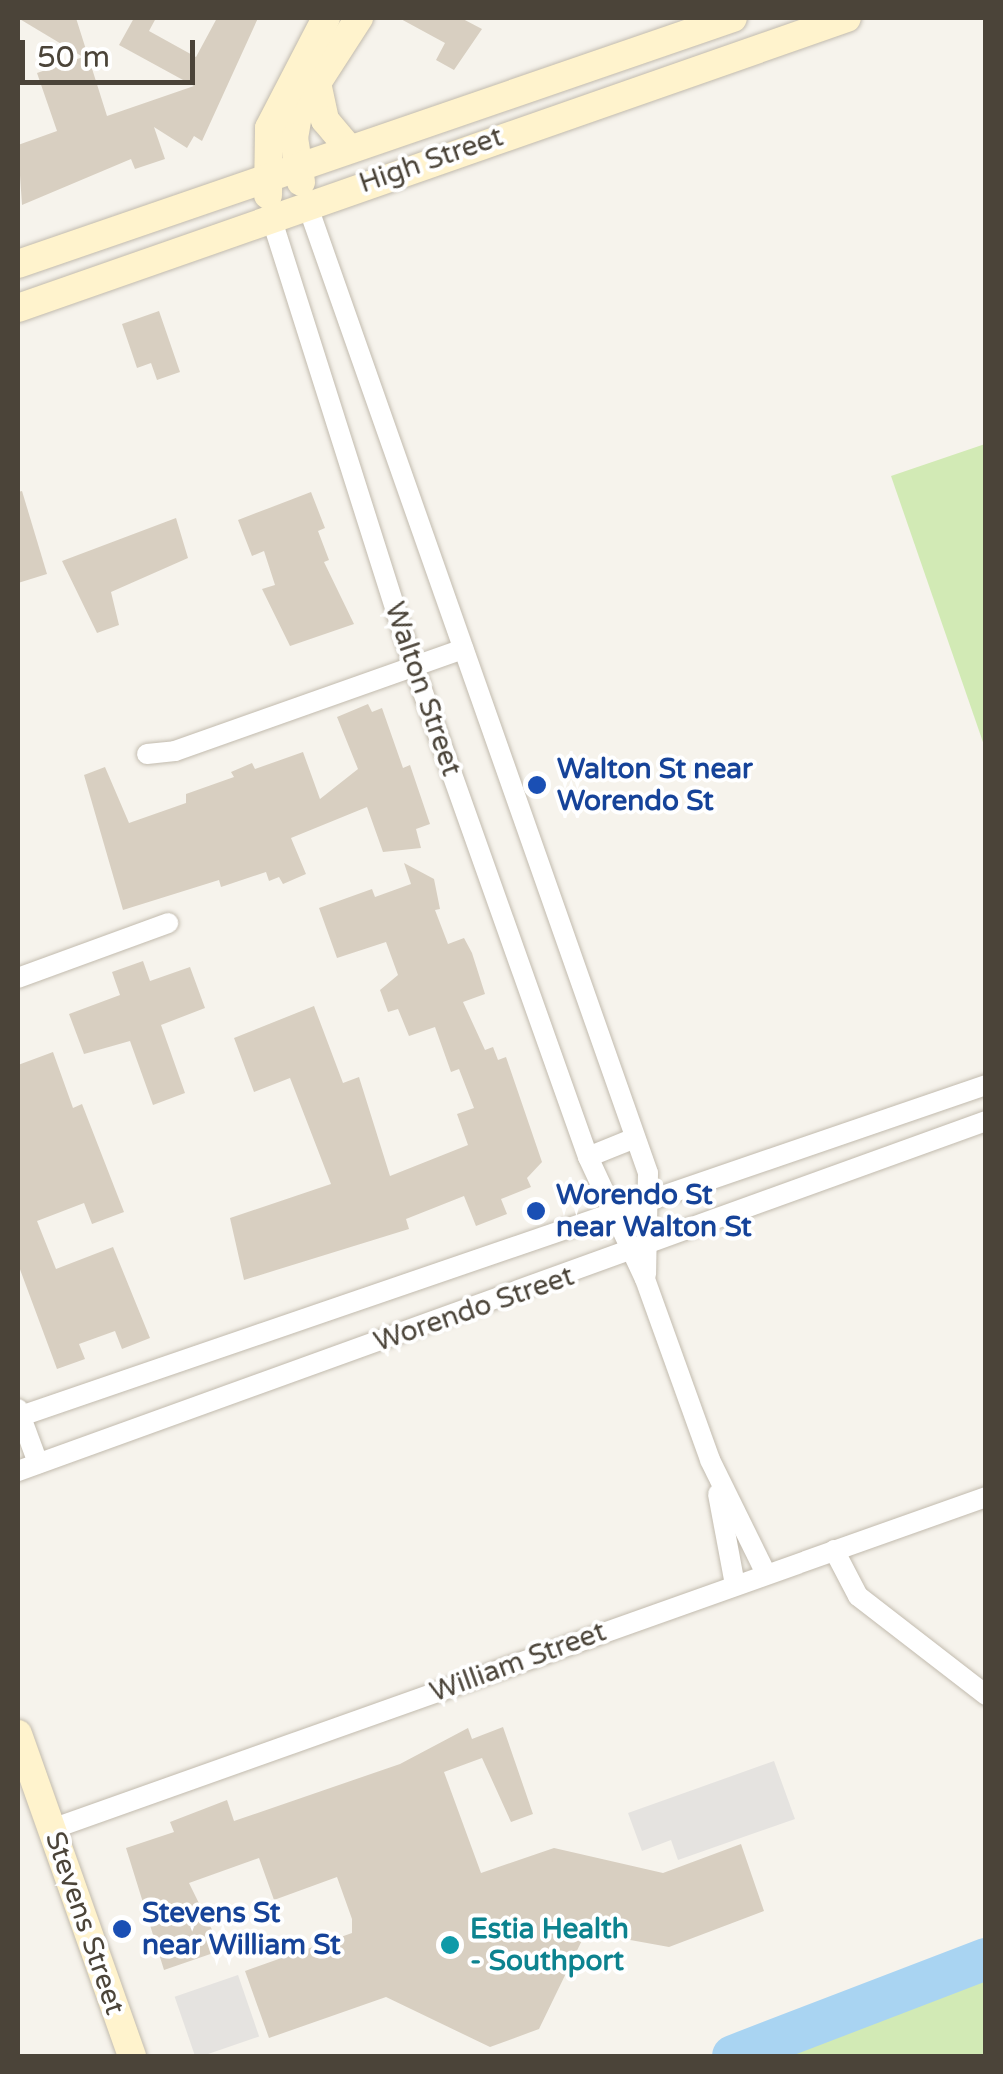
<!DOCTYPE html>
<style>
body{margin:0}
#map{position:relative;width:1003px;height:2074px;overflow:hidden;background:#f6f3ec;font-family:"Varela Round",sans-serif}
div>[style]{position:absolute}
.green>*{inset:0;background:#d2eab5}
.parking>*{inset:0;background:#e5e3e0;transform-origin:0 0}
.river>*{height:42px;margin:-21px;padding:0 21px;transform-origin:21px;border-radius:21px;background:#a9d4f2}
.building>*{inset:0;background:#d8cfc1}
.roads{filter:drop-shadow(0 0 2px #c2bbae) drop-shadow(0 0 2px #c2bbae)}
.street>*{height:20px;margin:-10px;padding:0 10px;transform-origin:10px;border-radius:10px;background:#fff}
.secondary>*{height:28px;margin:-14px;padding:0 14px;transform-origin:14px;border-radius:14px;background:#fff3cd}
.dots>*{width:28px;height:28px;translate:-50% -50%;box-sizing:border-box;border:5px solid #fff;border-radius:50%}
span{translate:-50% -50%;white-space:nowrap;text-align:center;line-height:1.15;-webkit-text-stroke:8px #fff;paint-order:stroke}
.street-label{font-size:28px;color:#4b4439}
.transit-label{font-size:28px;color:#164399;font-weight:700}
.left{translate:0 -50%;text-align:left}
.culture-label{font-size:28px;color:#0d838f;font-weight:700}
.frame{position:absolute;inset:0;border:20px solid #4b4439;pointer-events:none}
.scale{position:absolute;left:20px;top:40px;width:175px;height:45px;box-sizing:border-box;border:5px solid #4b4439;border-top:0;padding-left:12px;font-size:30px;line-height:35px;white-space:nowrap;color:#4b4439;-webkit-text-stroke:8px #fff;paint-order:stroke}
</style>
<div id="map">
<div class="green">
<i style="clip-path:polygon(985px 444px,986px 444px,985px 748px,891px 476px)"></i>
<i style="clip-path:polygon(985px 1973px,985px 2056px,768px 2056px,964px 1984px)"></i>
</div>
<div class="parking">
<i style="clip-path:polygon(774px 1761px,795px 1819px,678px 1860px,671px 1840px,642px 1851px,628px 1813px)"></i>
<i style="left:238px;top:1975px;width:65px;height:67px;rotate:71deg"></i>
</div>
<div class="river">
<i style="left:733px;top:2056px;width:271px;rotate:-21deg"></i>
</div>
<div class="building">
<i style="clip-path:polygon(18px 18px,76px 18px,107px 116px,194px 86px,119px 45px,134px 18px,156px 18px,149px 31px,196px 57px,217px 18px,258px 18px,202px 141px,194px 136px,187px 148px,154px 127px,165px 159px,135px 169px,131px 159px,22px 205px,18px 145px,57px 131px,37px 73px,83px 57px)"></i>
<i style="clip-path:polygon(399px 18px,461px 18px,482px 29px,454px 70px,436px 60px,445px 43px)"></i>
<i style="clip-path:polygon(159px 311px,180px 372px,157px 380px,151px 363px,137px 368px,122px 324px)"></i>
<i style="clip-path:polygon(22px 491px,47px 574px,18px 583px,18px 492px)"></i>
<i style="clip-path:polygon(311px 492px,325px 528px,318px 531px,329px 560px,324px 562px,354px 624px,290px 646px,262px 589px,275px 585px,264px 551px,252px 556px,238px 520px)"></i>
<i style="clip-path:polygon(176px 518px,188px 558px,111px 592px,119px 625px,97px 633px,62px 561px)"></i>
<i style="clip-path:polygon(368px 704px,372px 712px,382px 708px,403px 768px,410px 765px,430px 824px,416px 829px,421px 848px,383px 852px,367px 807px,291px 838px,306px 874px,283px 884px,279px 877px,269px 881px,266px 872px,221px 887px,219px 880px,123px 910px,84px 775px,105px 767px,129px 823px,186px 803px,186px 794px,234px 777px,231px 772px,252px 763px,255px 769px,303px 752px,320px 799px,358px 769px,337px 717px)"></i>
<i style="clip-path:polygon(404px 863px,434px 879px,440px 909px,435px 910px,448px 944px,464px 938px,472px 953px,485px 994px,463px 1002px,485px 1050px,493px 1047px,498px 1060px,506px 1057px,542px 1162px,527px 1178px,531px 1187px,501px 1199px,507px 1214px,476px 1226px,464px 1196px,406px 1219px,409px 1229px,244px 1280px,230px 1218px,331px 1184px,290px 1078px,254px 1092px,234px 1038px,314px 1006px,343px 1083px,359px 1077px,390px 1176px,468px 1145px,457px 1114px,474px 1108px,459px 1069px,451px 1072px,435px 1027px,409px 1036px,398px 1009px,388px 1012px,380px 990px,398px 975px,386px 942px,337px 958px,319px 908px,372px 889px,375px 897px,411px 884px)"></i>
<i style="clip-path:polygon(143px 961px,150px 981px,190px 967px,205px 1008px,161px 1025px,185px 1093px,153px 1105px,130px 1041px,84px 1054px,69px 1014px,120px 995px,112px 972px)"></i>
<i style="clip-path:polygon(53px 1052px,73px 1108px,82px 1104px,124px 1212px,92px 1224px,84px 1203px,37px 1221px,56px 1269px,113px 1247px,150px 1338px,122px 1349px,115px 1331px,79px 1344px,85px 1359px,57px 1369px,18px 1264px,18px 1065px)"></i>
<i style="clip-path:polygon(503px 1727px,533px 1814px,511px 1822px,482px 1758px,444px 1772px,481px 1873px,554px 1848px,663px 1873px,741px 1844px,764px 1911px,669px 1947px,586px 1932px,539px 2029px,490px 2047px,386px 1997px,269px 2038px,245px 1971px,352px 1933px,352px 1919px,337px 1877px,274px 1900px,259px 1858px,189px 1883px,222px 1950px,164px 1970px,126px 1848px,174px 1832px,170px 1822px,227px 1800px,234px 1821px,400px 1764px,468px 1728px,472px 1739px)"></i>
</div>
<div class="roads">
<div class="street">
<i style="left:307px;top:204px;width:1027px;rotate:70.61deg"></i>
<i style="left:648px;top:1173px;width:101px;rotate:91.1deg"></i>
<i style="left:271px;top:217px;width:472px;rotate:72.4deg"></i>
<i style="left:414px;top:667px;width:520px;rotate:70.45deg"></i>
<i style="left:588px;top:1157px;width:135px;rotate:65deg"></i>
<i style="left:645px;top:1279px;width:192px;rotate:70.2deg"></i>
<i style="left:710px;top:1460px;width:127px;rotate:63.8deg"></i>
<i style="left:147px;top:754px;width:28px;rotate:-6deg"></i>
<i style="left:175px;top:751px;width:306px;rotate:-19.5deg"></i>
<i style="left:18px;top:978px;width:160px;rotate:-20.1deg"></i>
<i style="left:588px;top:1157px;width:51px;rotate:-22deg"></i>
<i style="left:18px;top:1409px;width:58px;rotate:69.7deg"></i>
<i style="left:18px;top:1417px;width:1023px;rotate:-18.93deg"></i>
<i style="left:18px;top:1471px;width:1029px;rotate:-19.88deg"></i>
<i style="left:718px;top:1494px;width:93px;rotate:79.4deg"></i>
<i style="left:834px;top:1550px;width:52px;rotate:62.4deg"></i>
<i style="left:858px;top:1596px;width:162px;rotate:37.7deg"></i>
<i style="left:52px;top:1829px;width:991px;rotate:-19.57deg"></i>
</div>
<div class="secondary">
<i style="left:316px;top:78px;width:43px;rotate:77.9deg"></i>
<i style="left:325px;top:120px;width:38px;rotate:50deg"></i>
<i style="left:301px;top:182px;width:45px;rotate:-99deg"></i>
<i style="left:294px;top:138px;width:27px;rotate:-80deg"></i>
<i style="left:299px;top:111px;width:111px;rotate:-57.2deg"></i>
<i style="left:268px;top:195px;width:67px;rotate:-89.1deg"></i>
<i style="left:269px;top:128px;width:124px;rotate:-62.6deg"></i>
<i style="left:18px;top:264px;width:756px;rotate:-18.99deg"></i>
<i style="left:18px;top:308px;width:878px;rotate:-19.28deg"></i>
<i style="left:18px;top:1734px;width:342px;rotate:70.5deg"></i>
</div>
</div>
<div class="dots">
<i style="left:537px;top:785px;background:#1a4fb4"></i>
<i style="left:536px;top:1211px;background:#1a4fb4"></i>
<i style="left:122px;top:1929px;background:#1a4fb4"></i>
<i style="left:450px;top:1945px;background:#0f9aa8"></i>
</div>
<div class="street-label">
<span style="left:431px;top:160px;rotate:-19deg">High Street</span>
<span style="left:423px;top:689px;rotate:71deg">Walton Street</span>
<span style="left:474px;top:1309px;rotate:-19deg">Worendo Street</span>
<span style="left:518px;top:1662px;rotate:-20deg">William Street</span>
<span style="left:85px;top:1923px;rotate:71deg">Stevens Street</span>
</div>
<div class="transit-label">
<span class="left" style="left:557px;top:785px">Walton St near<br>Worendo St</span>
<span class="left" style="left:556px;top:1211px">Worendo St<br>near Walton St</span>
<span class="left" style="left:142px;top:1929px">Stevens St<br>near William St</span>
</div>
<div class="culture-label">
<span class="left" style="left:470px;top:1945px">Estia Health<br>- Southport</span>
</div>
<div class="frame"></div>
<div class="scale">50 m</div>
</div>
